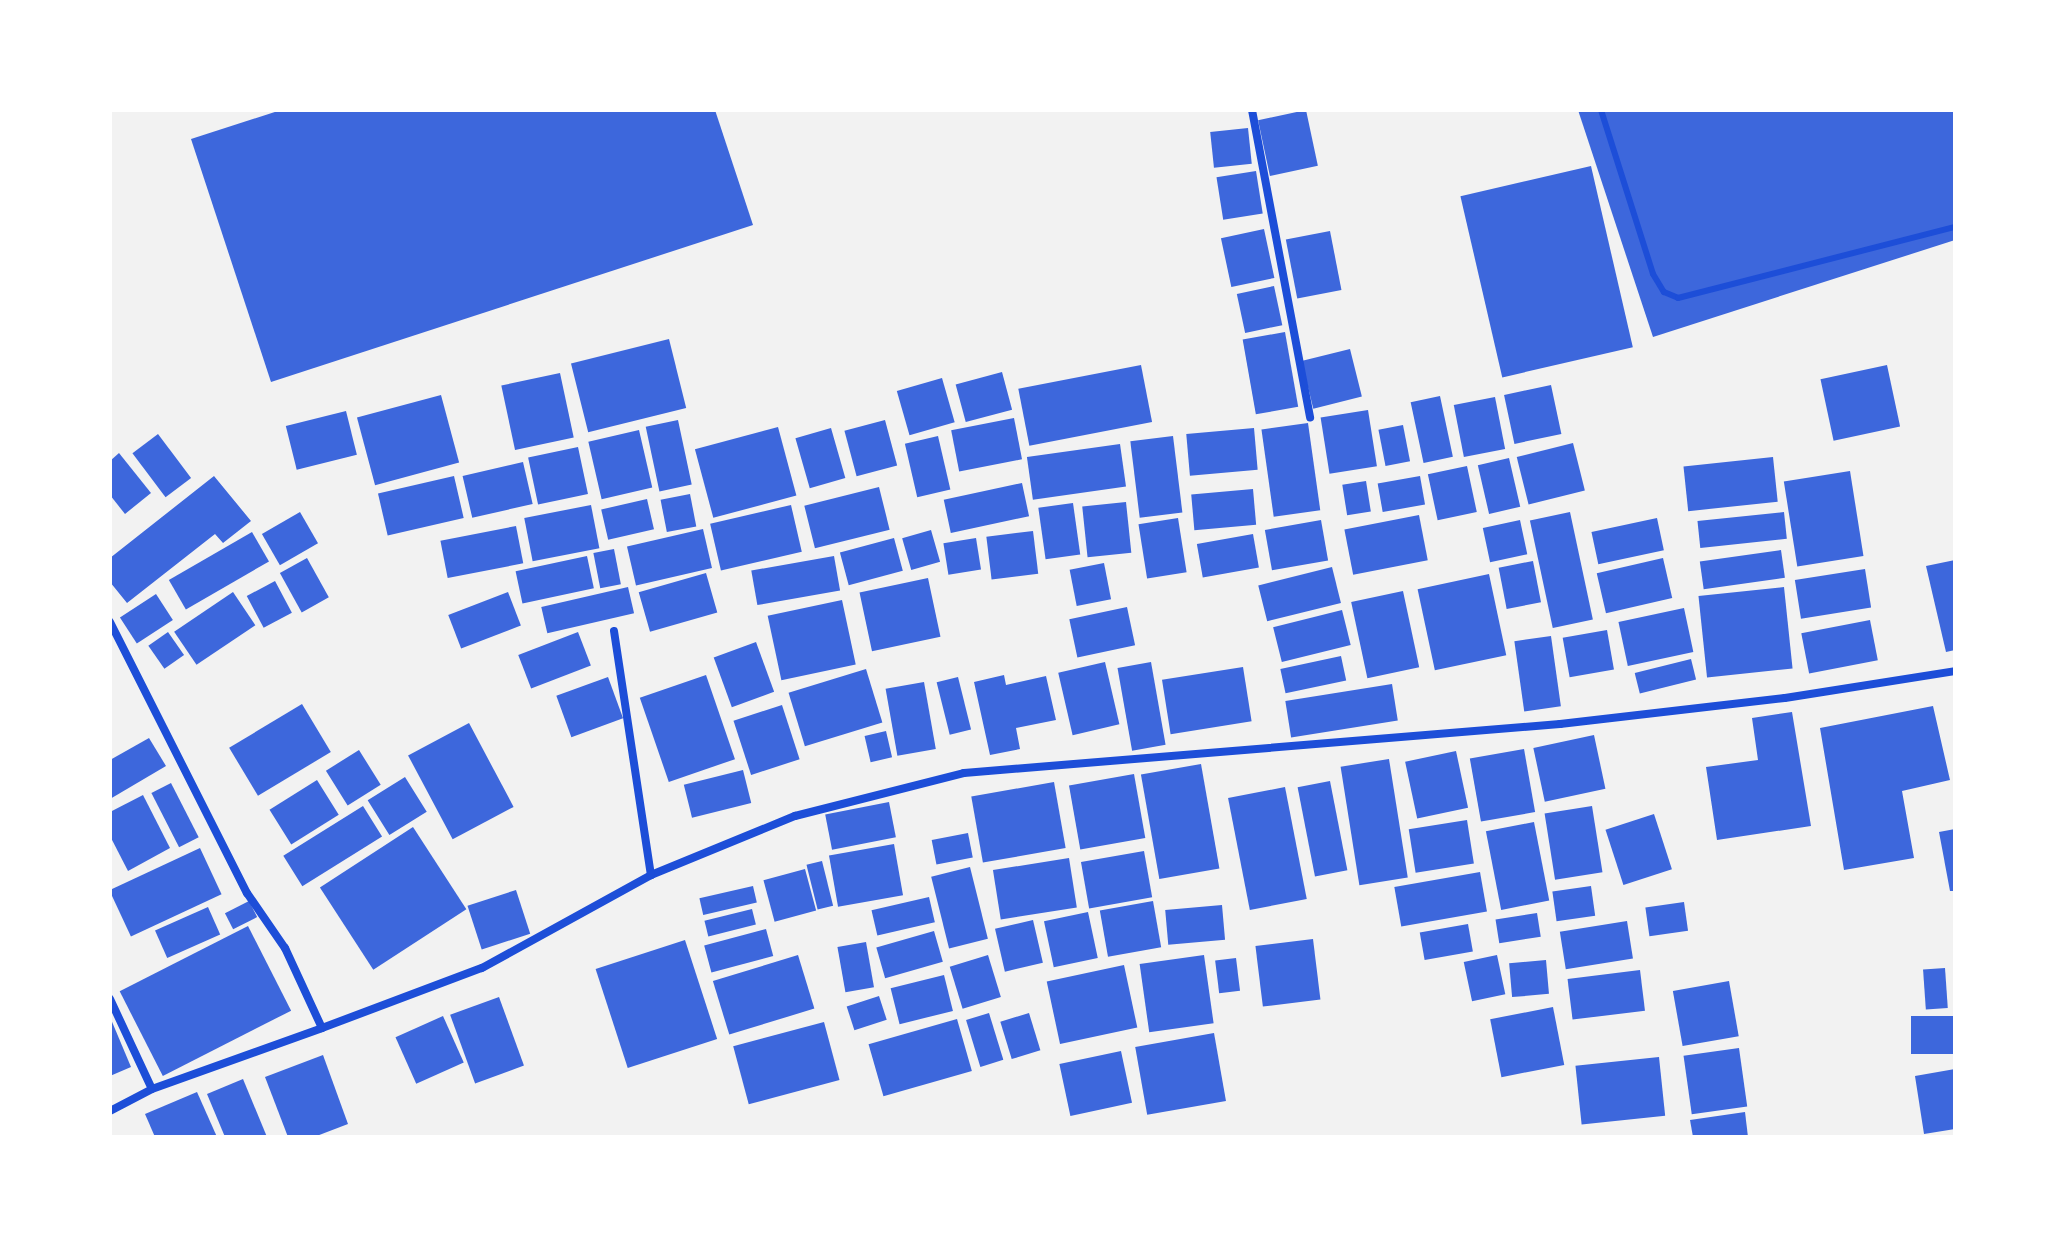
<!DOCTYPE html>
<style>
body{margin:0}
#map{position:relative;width:2065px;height:1247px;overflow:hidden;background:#f2f2f2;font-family:"Work Sans",sans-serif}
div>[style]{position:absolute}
.building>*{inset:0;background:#3d67dc;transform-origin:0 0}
.service>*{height:6px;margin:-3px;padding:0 3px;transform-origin:3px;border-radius:3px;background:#1d4ed8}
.minor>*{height:8px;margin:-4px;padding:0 4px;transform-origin:4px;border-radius:4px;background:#1d4ed8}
span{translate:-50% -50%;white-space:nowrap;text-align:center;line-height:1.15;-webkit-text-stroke:8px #fff;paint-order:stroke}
.frame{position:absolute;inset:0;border:112px solid #fff;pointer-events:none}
</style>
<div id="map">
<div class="building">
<i style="clip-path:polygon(281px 110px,715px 110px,753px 225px,271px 382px,191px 139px)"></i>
<i style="left:1306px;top:110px;width:57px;height:49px;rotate:78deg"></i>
<i style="clip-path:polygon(1578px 110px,1955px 110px,1955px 240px,1653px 337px)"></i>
<i style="left:1248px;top:128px;width:36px;height:38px;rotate:84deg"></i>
<i style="left:1591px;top:166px;width:186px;height:134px;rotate:77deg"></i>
<i style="left:1256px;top:171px;width:43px;height:40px;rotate:81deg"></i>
<i style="left:1264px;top:229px;width:50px;height:44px;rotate:78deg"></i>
<i style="left:1330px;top:231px;width:60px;height:45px;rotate:79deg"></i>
<i style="left:1274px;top:286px;width:40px;height:38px;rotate:78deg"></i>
<i style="left:1285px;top:332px;width:76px;height:43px;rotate:80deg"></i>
<i style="left:669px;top:339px;width:71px;height:101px;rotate:76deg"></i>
<i style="left:1350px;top:349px;width:49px;height:50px;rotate:76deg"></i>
<i style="left:1141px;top:365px;width:58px;height:125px;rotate:79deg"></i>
<i style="left:1887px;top:365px;width:63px;height:68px;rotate:78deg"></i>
<i style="left:1002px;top:372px;width:39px;height:48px;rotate:75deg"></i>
<i style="left:560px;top:373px;width:66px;height:60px;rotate:78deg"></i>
<i style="left:942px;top:378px;width:46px;height:47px;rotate:74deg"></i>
<i style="left:1551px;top:385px;width:50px;height:48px;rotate:78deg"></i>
<i style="left:441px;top:395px;width:70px;height:87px;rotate:75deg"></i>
<i style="left:1440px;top:396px;width:62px;height:30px;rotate:78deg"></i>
<i style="left:1495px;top:397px;width:53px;height:42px;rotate:79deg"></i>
<i style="left:1368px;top:410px;width:57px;height:48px;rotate:81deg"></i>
<i style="left:346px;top:411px;width:45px;height:62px;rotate:76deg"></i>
<i style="left:1014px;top:418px;width:42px;height:64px;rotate:79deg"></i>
<i style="left:678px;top:420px;width:66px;height:33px;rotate:78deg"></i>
<i style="left:885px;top:420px;width:47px;height:42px;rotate:75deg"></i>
<i style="left:1308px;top:423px;width:88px;height:47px;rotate:82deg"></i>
<i style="left:1403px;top:425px;width:37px;height:25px;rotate:79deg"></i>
<i style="left:778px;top:427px;width:71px;height:86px;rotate:75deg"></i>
<i style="left:831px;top:428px;width:52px;height:37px;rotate:74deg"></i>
<i style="left:1254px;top:428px;width:42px;height:68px;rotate:85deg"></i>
<i style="left:639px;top:430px;width:59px;height:52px;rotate:77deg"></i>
<i style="left:158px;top:434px;width:55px;height:32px;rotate:53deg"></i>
<i style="left:938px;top:436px;width:55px;height:34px;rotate:77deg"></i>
<i style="left:1173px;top:436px;width:77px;height:43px;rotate:83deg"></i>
<i style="left:1573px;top:443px;width:49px;height:58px;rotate:76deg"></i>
<i style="left:1120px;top:444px;width:43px;height:94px;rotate:82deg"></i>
<i style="left:578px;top:447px;width:48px;height:51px;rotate:78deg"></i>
<i style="clip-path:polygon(119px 453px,151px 493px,125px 514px,110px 495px,110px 461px)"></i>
<i style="left:1773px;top:457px;width:45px;height:90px;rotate:84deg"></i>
<i style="left:1509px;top:458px;width:50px;height:32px;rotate:77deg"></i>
<i style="left:523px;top:462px;width:43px;height:62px;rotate:77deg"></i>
<i style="left:1467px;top:466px;width:47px;height:40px;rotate:78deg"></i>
<i style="left:1850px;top:471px;width:86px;height:67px;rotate:81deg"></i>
<i style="clip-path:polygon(214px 476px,251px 521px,223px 543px,215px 534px,127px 603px,110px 582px,110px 558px)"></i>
<i style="left:454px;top:476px;width:43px;height:78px;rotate:77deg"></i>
<i style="left:1420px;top:476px;width:29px;height:43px;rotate:80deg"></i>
<i style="left:1366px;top:481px;width:31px;height:24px;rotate:81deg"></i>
<i style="left:1022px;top:483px;width:34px;height:80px;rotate:78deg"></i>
<i style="left:879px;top:487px;width:44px;height:77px;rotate:76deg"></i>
<i style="left:1253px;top:489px;width:36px;height:62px;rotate:85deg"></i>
<i style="left:690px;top:494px;width:33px;height:30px;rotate:79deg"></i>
<i style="left:647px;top:499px;width:31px;height:47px;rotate:77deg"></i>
<i style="left:1126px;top:502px;width:51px;height:44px;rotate:84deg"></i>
<i style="left:1073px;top:503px;width:52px;height:35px;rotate:82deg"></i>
<i style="left:591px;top:505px;width:44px;height:68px;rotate:79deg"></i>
<i style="left:791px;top:505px;width:48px;height:83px;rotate:77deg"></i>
<i style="left:300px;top:512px;width:36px;height:44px;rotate:60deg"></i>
<i style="left:1570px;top:512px;width:110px;height:41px;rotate:78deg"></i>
<i style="left:1784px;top:512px;width:27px;height:87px;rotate:84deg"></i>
<i style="left:1419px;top:515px;width:46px;height:76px;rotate:79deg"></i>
<i style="left:1178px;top:518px;width:55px;height:40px;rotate:81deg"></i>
<i style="left:1657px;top:518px;width:33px;height:67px;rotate:78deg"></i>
<i style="left:1321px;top:520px;width:41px;height:57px;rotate:80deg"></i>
<i style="left:1520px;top:520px;width:35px;height:38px;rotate:78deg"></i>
<i style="left:516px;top:526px;width:38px;height:77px;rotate:79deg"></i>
<i style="left:703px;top:529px;width:40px;height:78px;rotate:77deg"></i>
<i style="left:931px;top:530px;width:33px;height:30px;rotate:74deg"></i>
<i style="left:1033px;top:531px;width:43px;height:47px;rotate:83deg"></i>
<i style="left:252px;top:532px;width:34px;height:96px;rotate:60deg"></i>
<i style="left:1253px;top:534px;width:34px;height:57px;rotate:80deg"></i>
<i style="left:894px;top:538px;width:34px;height:56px;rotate:75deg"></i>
<i style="left:976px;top:538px;width:32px;height:33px;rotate:81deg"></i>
<i style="left:614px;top:549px;width:36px;height:21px;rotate:79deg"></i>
<i style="left:1781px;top:550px;width:28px;height:82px;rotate:82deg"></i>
<i style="left:587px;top:556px;width:33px;height:73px;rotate:78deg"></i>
<i style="left:834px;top:556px;width:35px;height:84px;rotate:80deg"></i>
<i style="left:307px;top:558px;width:45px;height:31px;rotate:61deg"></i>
<i style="left:1663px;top:558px;width:41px;height:68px;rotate:77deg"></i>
<i style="clip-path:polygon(1955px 560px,1955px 650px,1946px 652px,1926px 566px)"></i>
<i style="left:1533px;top:561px;width:42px;height:35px;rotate:79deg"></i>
<i style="left:1104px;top:563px;width:37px;height:35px;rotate:79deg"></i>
<i style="left:1332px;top:567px;width:37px;height:76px;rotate:76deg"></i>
<i style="left:1865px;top:569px;width:39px;height:71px;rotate:81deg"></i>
<i style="left:706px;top:573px;width:41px;height:70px;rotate:74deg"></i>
<i style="left:1489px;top:574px;width:83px;height:73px;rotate:78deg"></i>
<i style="left:928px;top:578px;width:60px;height:70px;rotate:78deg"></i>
<i style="left:275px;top:581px;width:36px;height:32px;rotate:62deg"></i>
<i style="left:628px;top:587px;width:27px;height:89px;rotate:77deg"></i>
<i style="left:1784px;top:587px;width:82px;height:86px;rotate:84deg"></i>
<i style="left:1403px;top:591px;width:78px;height:53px;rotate:78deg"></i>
<i style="left:233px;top:592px;width:40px;height:71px;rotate:56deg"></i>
<i style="left:508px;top:592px;width:36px;height:64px;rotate:69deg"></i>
<i style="left:156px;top:594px;width:31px;height:43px;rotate:57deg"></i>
<i style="left:842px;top:600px;width:66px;height:76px;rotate:78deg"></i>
<i style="left:1127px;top:607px;width:39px;height:59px;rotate:78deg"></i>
<i style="left:1684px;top:608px;width:45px;height:67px;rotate:78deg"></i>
<i style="left:1342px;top:610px;width:36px;height:71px;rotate:76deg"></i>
<i style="left:1870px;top:620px;width:41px;height:70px;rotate:79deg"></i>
<i style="left:1607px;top:630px;width:40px;height:45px;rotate:80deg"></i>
<i style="left:168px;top:632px;width:28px;height:24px;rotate:55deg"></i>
<i style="left:578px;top:632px;width:36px;height:64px;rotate:69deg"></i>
<i style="left:1551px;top:636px;width:71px;height:37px;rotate:82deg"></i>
<i style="left:756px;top:642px;width:53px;height:45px;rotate:70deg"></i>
<i style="left:1341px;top:656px;width:25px;height:62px;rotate:78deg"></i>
<i style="left:1691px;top:659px;width:21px;height:58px;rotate:76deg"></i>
<i style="left:1105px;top:662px;width:64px;height:48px;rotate:77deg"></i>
<i style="left:1151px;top:662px;width:84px;height:34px;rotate:80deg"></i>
<i style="left:1243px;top:667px;width:55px;height:82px;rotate:81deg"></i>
<i style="left:866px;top:669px;width:56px;height:81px;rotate:73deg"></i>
<i style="left:706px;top:675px;width:89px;height:70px;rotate:71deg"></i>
<i style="clip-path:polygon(1004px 675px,1006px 685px,1046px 676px,1056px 720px,1016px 728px,1020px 749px,990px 755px,974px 682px)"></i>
<i style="left:608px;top:677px;width:44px;height:55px;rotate:70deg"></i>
<i style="left:958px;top:677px;width:54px;height:22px;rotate:76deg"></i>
<i style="left:924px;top:682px;width:68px;height:39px;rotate:80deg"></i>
<i style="left:1392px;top:684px;width:37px;height:108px;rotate:81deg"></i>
<i style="left:302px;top:704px;width:56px;height:85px;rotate:59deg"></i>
<i style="left:782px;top:705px;width:57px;height:51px;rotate:72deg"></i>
<i style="clip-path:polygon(1933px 706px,1950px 780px,1902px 791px,1914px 858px,1844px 870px,1820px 728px)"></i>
<i style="clip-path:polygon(1792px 712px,1811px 826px,1717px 840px,1706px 767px,1758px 760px,1752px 718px)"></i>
<i style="left:469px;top:723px;width:95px;height:69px;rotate:62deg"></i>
<i style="left:886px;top:731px;width:27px;height:22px;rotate:77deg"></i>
<i style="left:1594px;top:735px;width:55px;height:62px;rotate:78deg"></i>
<i style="clip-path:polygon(149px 738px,166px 766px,110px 799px,110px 760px)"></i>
<i style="left:1524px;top:749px;width:64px;height:55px;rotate:80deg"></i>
<i style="left:359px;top:750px;width:41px;height:39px;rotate:58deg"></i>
<i style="left:1456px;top:751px;width:58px;height:52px;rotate:78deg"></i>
<i style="left:1389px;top:759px;width:120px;height:49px;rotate:81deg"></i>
<i style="left:1201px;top:764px;width:106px;height:61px;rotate:80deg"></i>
<i style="left:743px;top:770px;width:34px;height:61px;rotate:76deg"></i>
<i style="left:1134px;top:774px;width:65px;height:66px;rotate:80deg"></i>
<i style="left:405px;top:777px;width:41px;height:44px;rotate:58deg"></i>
<i style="left:317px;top:780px;width:41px;height:56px;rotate:58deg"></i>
<i style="left:1330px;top:781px;width:91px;height:33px;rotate:79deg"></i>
<i style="left:1054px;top:782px;width:67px;height:84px;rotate:80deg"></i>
<i style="left:171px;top:783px;width:61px;height:22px;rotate:63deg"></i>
<i style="left:1285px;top:787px;width:114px;height:58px;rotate:79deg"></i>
<i style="clip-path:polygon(143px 795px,170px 848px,128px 871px,110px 836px,110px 812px)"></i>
<i style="left:889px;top:802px;width:36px;height:65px;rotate:79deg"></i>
<i style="left:363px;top:806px;width:36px;height:94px;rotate:58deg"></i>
<i style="left:1592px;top:806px;width:67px;height:48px;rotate:81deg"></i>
<i style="left:1654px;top:814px;width:58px;height:51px;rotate:72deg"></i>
<i style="left:1467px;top:820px;width:44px;height:59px;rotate:81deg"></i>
<i style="left:1534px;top:822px;width:80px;height:49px;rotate:79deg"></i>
<i style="left:413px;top:827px;width:98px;height:111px;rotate:57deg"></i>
<i style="clip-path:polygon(1955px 829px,1955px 891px,1950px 891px,1939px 832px)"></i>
<i style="left:968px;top:833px;width:25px;height:37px;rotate:79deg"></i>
<i style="left:894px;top:844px;width:52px;height:66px;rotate:80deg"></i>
<i style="left:200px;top:848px;width:51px;height:100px;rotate:65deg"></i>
<i style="left:1144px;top:851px;width:47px;height:64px;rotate:80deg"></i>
<i style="left:1069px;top:858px;width:50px;height:77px;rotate:81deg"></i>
<i style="left:822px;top:861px;width:46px;height:16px;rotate:76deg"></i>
<i style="left:970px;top:867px;width:74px;height:40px;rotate:76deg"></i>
<i style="left:805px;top:869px;width:43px;height:43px;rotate:75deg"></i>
<i style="left:1480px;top:872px;width:40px;height:87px;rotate:80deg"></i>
<i style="left:753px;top:886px;width:17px;height:55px;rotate:77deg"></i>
<i style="left:1591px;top:886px;width:30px;height:39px;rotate:82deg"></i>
<i style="left:516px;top:890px;width:46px;height:51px;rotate:72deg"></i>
<i style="left:929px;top:897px;width:26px;height:59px;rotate:77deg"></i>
<i style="left:249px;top:901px;width:18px;height:27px;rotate:63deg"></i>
<i style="left:1153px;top:901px;width:47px;height:54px;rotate:80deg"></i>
<i style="left:1684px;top:902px;width:29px;height:39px;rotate:82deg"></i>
<i style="left:1222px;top:905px;width:35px;height:57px;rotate:85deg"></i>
<i style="left:208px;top:907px;width:30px;height:58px;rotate:66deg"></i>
<i style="left:752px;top:909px;width:16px;height:49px;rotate:76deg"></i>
<i style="left:1088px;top:912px;width:47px;height:45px;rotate:78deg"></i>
<i style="left:1537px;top:913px;width:24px;height:42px;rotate:81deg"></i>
<i style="left:1033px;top:920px;width:44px;height:39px;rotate:77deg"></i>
<i style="left:1627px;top:921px;width:38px;height:68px;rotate:81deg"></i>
<i style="left:1468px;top:924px;width:28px;height:49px;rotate:80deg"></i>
<i style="left:248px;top:926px;width:95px;height:144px;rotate:63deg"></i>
<i style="left:766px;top:929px;width:28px;height:64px;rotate:75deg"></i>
<i style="left:934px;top:931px;width:32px;height:60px;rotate:74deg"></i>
<i style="left:1313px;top:939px;width:61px;height:58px;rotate:83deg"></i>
<i style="left:685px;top:940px;width:104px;height:94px;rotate:72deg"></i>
<i style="left:866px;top:942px;width:46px;height:29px;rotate:80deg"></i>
<i style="left:798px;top:955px;width:56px;height:89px;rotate:73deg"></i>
<i style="left:988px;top:955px;width:44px;height:40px;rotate:73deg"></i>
<i style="left:1204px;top:955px;width:69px;height:65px;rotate:82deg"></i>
<i style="left:1497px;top:955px;width:40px;height:34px;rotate:78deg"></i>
<i style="left:1236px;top:958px;width:33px;height:21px;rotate:83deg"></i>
<i style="left:1546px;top:960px;width:34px;height:37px;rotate:85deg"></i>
<i style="left:1124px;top:965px;width:64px;height:79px;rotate:78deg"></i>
<i style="left:1945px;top:968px;width:40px;height:22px;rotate:86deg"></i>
<i style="left:1640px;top:970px;width:41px;height:73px;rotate:83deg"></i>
<i style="left:944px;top:975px;width:37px;height:55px;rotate:76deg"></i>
<i style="left:1729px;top:981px;width:56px;height:57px;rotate:80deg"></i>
<i style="left:879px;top:996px;width:25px;height:34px;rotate:72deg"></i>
<i style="left:499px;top:997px;width:73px;height:52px;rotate:70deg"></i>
<i style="left:1553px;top:1007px;width:59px;height:64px;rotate:79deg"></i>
<i style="left:989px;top:1013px;width:49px;height:24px;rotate:73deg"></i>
<i style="left:1029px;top:1013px;width:39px;height:30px;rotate:73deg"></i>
<i style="left:443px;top:1016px;width:51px;height:52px;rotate:66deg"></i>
<i style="left:1955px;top:1016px;width:38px;height:44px;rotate:90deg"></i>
<i style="clip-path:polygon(110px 1017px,131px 1067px,110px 1076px)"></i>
<i style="left:957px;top:1019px;width:54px;height:92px;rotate:74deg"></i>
<i style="left:824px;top:1022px;width:60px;height:94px;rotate:75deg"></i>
<i style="left:1214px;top:1033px;width:69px;height:80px;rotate:80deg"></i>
<i style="left:1739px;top:1048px;width:59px;height:56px;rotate:82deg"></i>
<i style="left:1121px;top:1051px;width:53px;height:63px;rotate:78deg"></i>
<i style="clip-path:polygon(323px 1055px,348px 1124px,314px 1137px,288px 1137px,265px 1077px)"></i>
<i style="left:1659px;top:1057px;width:59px;height:84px;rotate:84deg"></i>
<i style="clip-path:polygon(1955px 1069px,1955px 1129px,1924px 1134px,1915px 1076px)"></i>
<i style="clip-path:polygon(243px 1079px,267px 1137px,225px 1137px,207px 1094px)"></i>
<i style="clip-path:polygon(197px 1092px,217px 1137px,155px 1137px,145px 1114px)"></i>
<i style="clip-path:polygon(1745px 1112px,1748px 1137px,1693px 1137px,1690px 1120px)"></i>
</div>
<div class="service">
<i style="left:1601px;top:110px;width:172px;rotate:72.4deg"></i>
<i style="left:1653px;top:274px;width:21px;rotate:59deg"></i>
<i style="left:1664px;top:292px;width:15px;rotate:23deg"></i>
<i style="left:1678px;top:298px;width:286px;rotate:-14.4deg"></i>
</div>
<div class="minor">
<i style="left:1252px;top:110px;width:313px;rotate:79.3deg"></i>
<i style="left:110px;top:622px;width:304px;rotate:63.2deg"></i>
<i style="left:247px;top:893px;width:67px;rotate:55.4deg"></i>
<i style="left:285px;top:948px;width:88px;rotate:65.2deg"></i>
<i style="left:322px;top:1028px;width:171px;rotate:-20.6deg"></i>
<i style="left:482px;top:968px;width:193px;rotate:-28.8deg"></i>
<i style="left:651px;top:875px;width:156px;rotate:-22.3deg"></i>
<i style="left:795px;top:816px;width:174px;rotate:-14.3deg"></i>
<i style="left:964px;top:773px;width:598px;rotate:-4.7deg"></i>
<i style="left:1560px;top:724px;width:226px;rotate:-6.6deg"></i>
<i style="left:1785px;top:698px;width:172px;rotate:-9deg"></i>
<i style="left:614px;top:631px;width:247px;rotate:81.4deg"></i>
<i style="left:110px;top:999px;width:99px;rotate:65deg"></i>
<i style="left:110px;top:1111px;width:47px;rotate:-27.6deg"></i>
<i style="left:152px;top:1089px;width:181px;rotate:-19.7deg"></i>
</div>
<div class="frame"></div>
</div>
